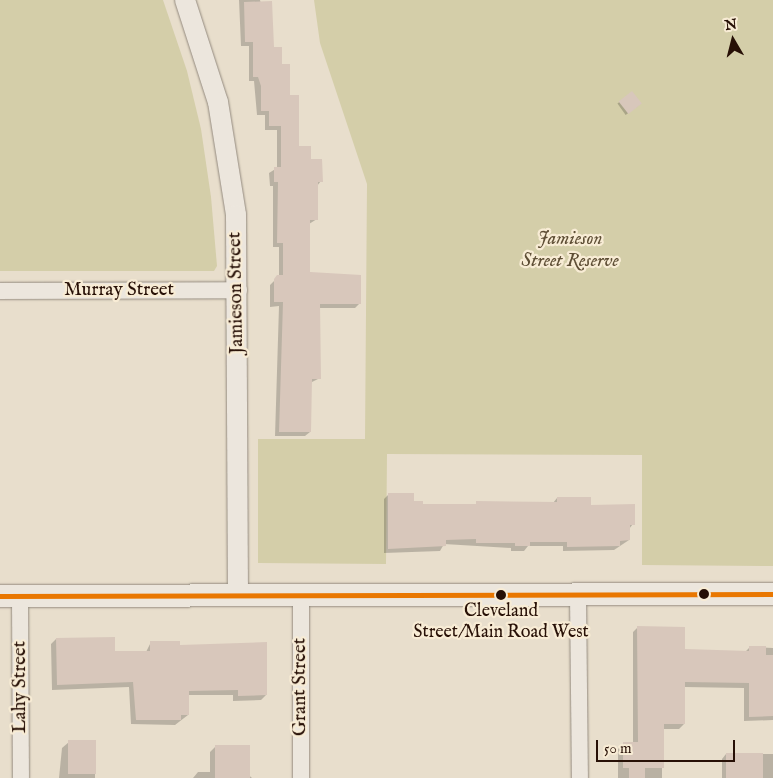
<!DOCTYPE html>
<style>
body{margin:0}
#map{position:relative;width:773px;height:778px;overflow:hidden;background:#e8decc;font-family:"IM FELL English",serif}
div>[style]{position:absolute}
.green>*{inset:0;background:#d4cea9}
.shadow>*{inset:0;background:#0003;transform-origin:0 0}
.building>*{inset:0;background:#d8c7bb;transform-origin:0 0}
.roads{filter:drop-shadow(0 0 1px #938a7f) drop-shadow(0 0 1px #938a7f)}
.minor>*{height:16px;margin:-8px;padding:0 8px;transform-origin:8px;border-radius:8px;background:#ece6dd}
.tertiary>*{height:20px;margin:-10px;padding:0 10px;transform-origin:10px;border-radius:10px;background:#ece6dd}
.secondary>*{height:22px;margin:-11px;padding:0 11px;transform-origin:11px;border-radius:11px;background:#ece6dd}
.bus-1>*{height:5px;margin:-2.5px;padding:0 2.5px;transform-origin:2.5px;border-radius:2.5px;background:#e97701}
.dots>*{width:14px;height:14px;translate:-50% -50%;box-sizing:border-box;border:2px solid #f8ecd5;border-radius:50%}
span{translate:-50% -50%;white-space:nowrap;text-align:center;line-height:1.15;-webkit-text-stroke:4.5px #f8ecd5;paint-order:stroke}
.bus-label{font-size:18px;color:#271006}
.park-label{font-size:19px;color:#5e4e35;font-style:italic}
.street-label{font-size:19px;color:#271006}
.north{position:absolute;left:708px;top:15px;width:50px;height:50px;-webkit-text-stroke:4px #f8ecd5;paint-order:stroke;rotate:352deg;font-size:14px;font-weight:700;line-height:20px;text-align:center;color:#271006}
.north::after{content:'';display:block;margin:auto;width:18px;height:22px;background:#271006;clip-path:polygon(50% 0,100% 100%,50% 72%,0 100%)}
.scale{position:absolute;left:596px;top:740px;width:139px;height:22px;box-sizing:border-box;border:2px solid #271006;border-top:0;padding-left:6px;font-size:15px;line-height:18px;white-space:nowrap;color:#271006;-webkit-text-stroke:4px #f8ecd5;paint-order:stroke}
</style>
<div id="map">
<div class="green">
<i style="clip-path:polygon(0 0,163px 0,187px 71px,201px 129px,211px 197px,217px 266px,214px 271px,0 271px)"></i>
<i style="clip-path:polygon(314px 0,773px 0,773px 566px,642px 565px,642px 455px,387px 454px,386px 564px,258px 563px,258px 439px,365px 439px,367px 184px,320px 43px)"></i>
</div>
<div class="shadow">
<i style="clip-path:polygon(239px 0,260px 0,273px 48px,281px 66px,297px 147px,309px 160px,321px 181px,317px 186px,317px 219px,309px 224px,308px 273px,360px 303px,355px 308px,319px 308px,320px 378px,310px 383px,310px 432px,305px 436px,275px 436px,279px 306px,270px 307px,270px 285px,279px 276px,279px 247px,273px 247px,273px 186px,270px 186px,269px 173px,277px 168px,277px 130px,265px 130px,265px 115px,257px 115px,254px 81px,249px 81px,249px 46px,241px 46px)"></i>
<i style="left:632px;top:93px;width:14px;height:18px;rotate:54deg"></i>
<i style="clip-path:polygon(389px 494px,421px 506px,553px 503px,557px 498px,590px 506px,633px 524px,629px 529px,629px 540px,614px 550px,563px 551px,563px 546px,528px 546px,524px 551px,511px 551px,511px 548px,444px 544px,440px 551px,384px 553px,384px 499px)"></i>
<i style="clip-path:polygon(638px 627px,684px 650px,745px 652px,750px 647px,773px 648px,773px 720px,744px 721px,744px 688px,684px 687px,684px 724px,679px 729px,662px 729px,662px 778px,618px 778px,618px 749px,624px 744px,633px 743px,633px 632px)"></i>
<i style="clip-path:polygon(56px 639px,114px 652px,146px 652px,151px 642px,179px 646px,266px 695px,261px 700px,233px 701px,233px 695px,188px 695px,188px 715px,175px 725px,131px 724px,129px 687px,52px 690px,51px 644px)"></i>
<i style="clip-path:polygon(69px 742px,95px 742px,95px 778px,59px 778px,62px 748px)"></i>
<i style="clip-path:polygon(216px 746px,252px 778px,193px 778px,198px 772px,210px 772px,210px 752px)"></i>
<i style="clip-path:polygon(726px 754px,773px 754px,773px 778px,722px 778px,722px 759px)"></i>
</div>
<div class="building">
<i style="clip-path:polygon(272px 1px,274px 47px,282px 47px,282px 64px,290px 64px,290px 95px,299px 95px,299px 146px,311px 146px,311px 159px,322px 159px,323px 182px,318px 182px,318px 220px,310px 220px,310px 272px,361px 275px,361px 304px,320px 304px,321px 379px,312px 379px,311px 432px,279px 432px,283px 302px,274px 302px,274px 279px,277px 275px,283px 275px,283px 243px,277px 243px,278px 182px,274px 182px,274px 167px,281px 167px,281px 126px,269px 126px,269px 111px,261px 111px,261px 86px,258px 77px,253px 77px,253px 42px,245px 42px,244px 2px)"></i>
<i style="left:632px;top:91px;width:16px;height:17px;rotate:52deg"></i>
<i style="clip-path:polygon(388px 493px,414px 493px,414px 501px,423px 501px,423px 504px,476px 504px,476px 501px,557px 502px,557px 497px,591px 497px,591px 505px,635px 504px,635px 525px,630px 525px,630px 540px,620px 541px,620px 546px,567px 547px,567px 542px,530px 542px,530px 546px,515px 546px,515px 543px,476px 543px,476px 539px,446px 540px,446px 546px,388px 549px)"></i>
<i style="clip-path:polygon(637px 626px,685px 627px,685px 649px,749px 651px,749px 646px,766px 646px,766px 655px,773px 655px,773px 716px,749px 717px,749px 683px,685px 682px,685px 724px,664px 724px,664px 768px,645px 768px,645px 778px,629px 778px,629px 768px,623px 768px,623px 742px,638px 742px)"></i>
<i style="clip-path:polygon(115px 637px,115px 651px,150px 651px,150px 641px,180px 641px,180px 645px,267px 642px,267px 695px,238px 696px,238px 690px,189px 691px,189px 715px,181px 715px,181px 720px,136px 720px,133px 682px,57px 685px,56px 638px)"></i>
<i style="left:96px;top:740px;width:34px;height:28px;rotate:90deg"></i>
<i style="left:215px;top:745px;width:35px;height:33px"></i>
<i style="left:726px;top:753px;width:37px;height:25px"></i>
</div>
<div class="roads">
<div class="minor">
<i style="left:0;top:291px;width:239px;rotate:-0.2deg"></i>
<i style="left:301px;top:595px;width:183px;rotate:90deg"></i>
<i style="left:578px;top:595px;width:183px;rotate:89.4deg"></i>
<i style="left:20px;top:596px;width:182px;rotate:89.7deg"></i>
</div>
<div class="tertiary">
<i style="left:185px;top:0;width:107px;rotate:72.1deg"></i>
<i style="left:218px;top:102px;width:114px;rotate:80.9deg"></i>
<i style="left:236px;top:215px;width:379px;rotate:89.7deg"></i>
</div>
<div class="secondary">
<i style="left:0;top:596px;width:773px;rotate:-0.15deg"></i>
</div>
</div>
<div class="bus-1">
<i style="left:0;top:596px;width:773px;rotate:-0.15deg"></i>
</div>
<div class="dots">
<i style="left:704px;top:594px;background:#271006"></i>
<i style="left:501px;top:595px;background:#271006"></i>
</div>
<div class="bus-label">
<span style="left:501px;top:623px">Cleveland<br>Street/Main Road West</span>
</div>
<div class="park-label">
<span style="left:570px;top:251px">Jamieson<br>Street Reserve</span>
</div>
<div class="street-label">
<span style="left:119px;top:291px">Murray Street</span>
<span style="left:237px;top:293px;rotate:-91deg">Jamieson Street</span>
<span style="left:21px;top:687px;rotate:-90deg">Lahy Street</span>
<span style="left:301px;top:687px;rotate:-90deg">Grant Street</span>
</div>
<div class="north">N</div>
<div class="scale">50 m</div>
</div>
